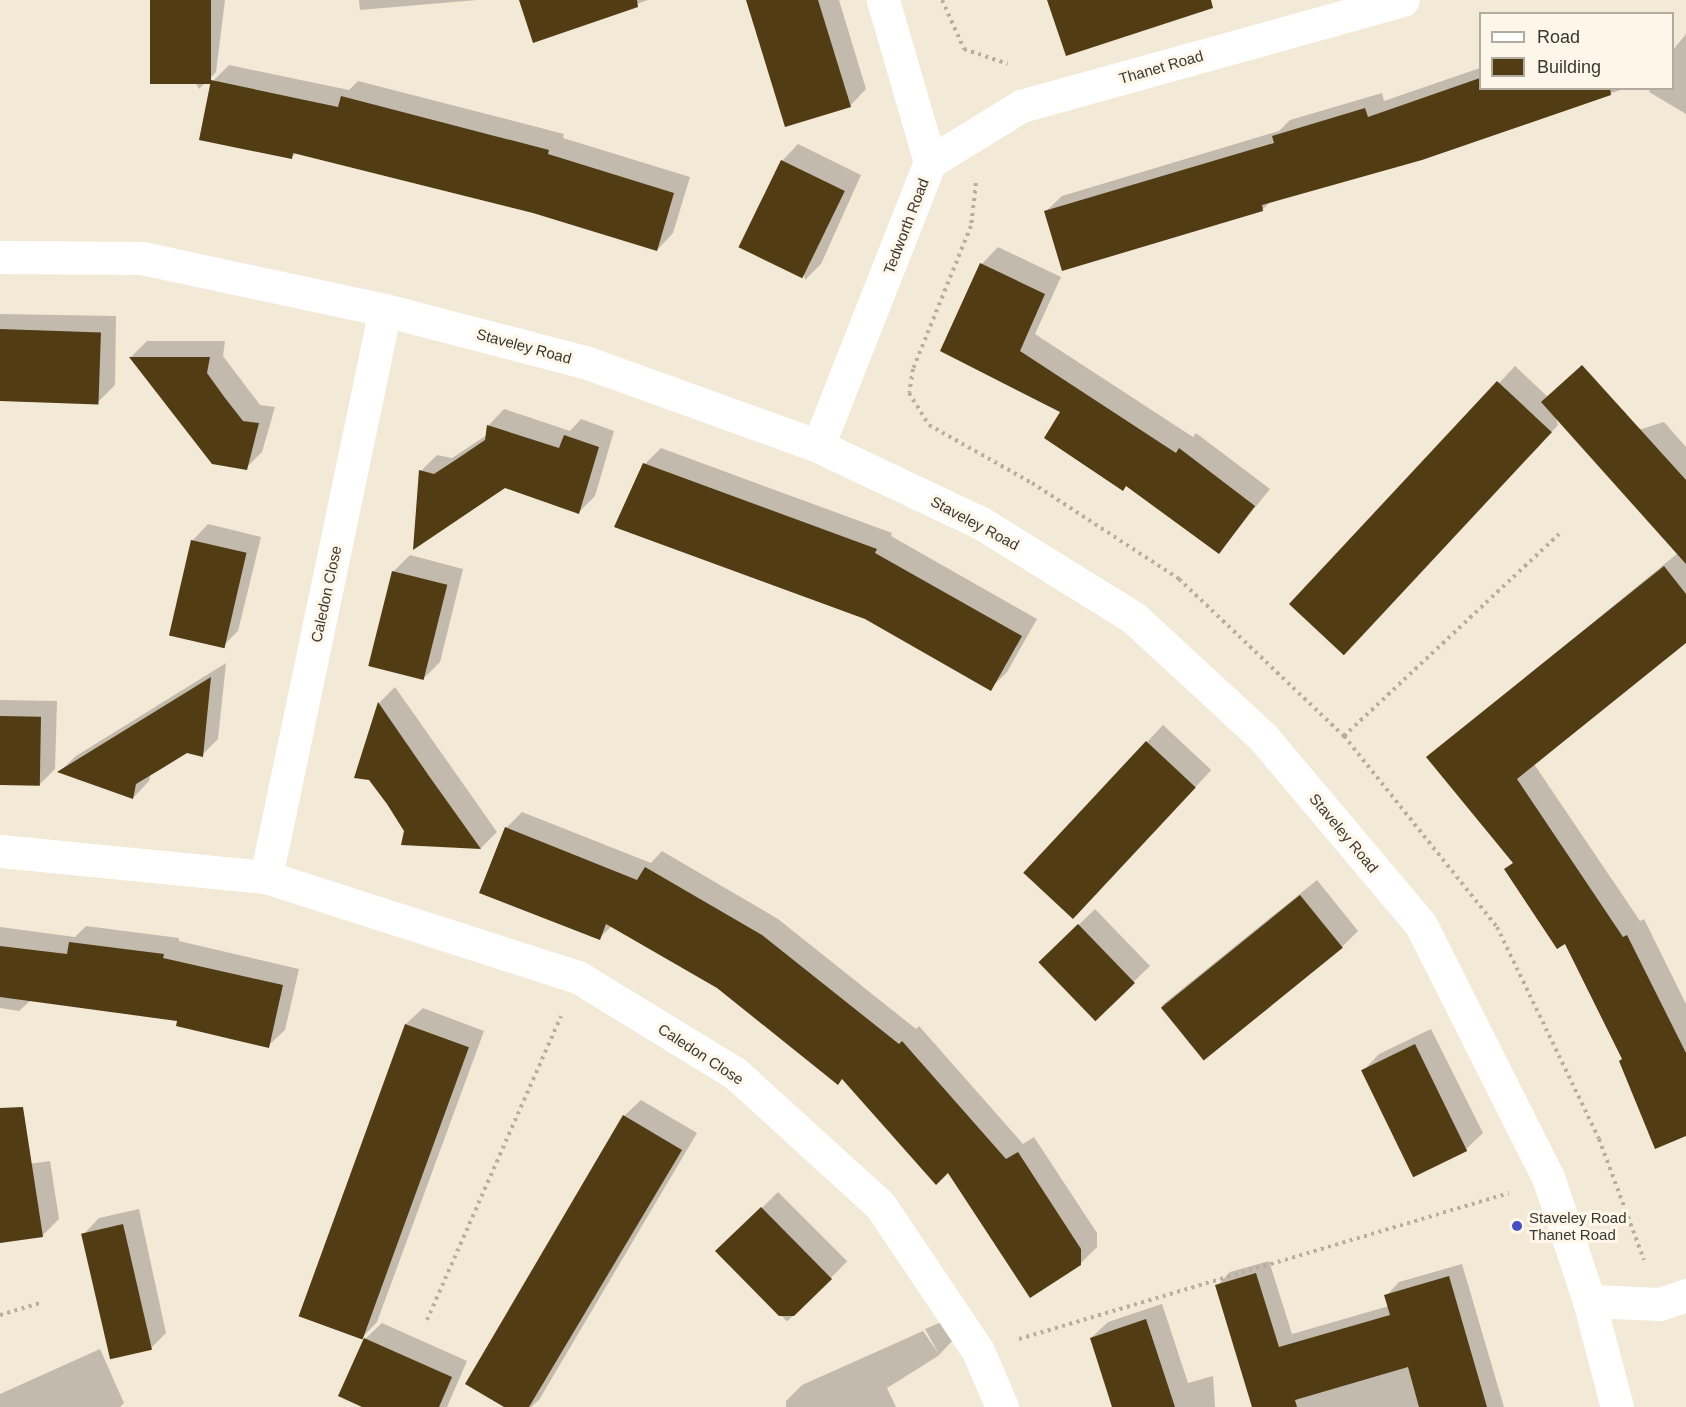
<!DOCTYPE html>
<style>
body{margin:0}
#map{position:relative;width:1686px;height:1407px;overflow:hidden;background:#f3e9d7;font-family:Arial,sans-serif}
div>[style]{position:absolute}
.shadow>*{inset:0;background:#0003;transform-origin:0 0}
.building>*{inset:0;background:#513c14;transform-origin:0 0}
.path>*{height:4px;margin-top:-2px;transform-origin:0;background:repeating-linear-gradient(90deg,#b7aea0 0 3px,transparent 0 7.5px)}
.minor>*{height:33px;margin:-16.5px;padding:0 16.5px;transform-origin:16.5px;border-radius:16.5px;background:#fff}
.dots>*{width:16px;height:16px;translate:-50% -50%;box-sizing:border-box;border:3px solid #fef6e8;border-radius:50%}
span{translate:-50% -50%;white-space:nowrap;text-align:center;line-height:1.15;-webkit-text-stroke:6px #fef6e8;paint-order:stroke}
.street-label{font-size:15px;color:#3c3831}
.poi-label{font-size:15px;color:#3c3831}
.left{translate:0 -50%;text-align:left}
.legend{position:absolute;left:1479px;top:12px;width:195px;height:78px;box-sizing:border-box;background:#fef6e8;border:2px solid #b0aa9f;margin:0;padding:8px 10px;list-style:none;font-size:18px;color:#3c3831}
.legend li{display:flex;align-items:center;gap:12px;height:30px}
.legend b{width:30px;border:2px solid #b0aa9f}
</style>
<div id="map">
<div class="shadow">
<i style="clip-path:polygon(152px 0,225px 0,216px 72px,199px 89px)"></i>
<i style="clip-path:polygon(359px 0,477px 0,360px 10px)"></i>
<i style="clip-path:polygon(520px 0,648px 0,534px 41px)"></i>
<i style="clip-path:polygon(748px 0,839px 0,866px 89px,850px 106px)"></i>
<i style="clip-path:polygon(1686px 34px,1686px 114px,1649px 92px,1651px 88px,1672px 88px,1672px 51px)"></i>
<i style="clip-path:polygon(229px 65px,349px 90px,358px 81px,564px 134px,563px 138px,690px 177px,673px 233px,657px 250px,533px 212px,297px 152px,291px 158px,213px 81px)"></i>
<i style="clip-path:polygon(1480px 68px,1480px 88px,1626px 88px,1422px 159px,1271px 201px,1262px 210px,1045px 212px,1062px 196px,1279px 131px,1290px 120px,1382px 93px,1384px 101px)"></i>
<i style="clip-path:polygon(798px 144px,861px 175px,821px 264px,805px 280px,782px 161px)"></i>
<i style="clip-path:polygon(998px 247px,1061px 277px,1035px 334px,1193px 437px,1196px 433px,1270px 489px,1219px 552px,1063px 412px,942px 351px,982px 264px)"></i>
<i style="clip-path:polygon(0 314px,116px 316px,115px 385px,99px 401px,0 399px)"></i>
<i style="clip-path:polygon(147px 341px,225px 341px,223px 356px,260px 405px,275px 407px,262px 452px,246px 468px,213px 463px,131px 357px)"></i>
<i style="clip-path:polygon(1515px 366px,1550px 399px,1558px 425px,1361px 637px,1293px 605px)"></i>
<i style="clip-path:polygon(504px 409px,570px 431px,581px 419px,614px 431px,595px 496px,578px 513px,505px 486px,415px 547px,421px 471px,437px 455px,452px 458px,487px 435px,488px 426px)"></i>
<i style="clip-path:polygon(1664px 422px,1686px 447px,1686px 641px,1534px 764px,1640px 921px,1644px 919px,1686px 1004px,1686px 1134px,1623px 1059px,1565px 942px,1506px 869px,1514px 862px,1428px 757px,1678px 553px,1606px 440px)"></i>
<i style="clip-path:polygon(661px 448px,892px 533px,891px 536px,1037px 619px,1007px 672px,990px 689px,645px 464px)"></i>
<i style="clip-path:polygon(208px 524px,261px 537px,238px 631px,222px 647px,192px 541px)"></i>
<i style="clip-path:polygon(410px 555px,463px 569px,440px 662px,423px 679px,371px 665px,394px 571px)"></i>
<i style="clip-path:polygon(226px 663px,218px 739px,202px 755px,187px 751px,151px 773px,149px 781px,133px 798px,60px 771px,76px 756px)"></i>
<i style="clip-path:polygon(395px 687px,497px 832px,481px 848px,403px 844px,405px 831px,370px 778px,356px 776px,380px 702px)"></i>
<i style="clip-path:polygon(0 700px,57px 701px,55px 769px,39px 785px,0 784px)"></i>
<i style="left:1163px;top:725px;width:66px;height:202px;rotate:43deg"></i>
<i style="clip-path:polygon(522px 812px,651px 863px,662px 851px,778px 919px,916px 1029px,919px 1026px,1023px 1144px,1034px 1137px,1097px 1233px,1097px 1247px,1080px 1264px,949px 1171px,843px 1078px,717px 987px,612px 926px,599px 938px,506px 828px)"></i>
<i style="clip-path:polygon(1317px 880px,1358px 931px,1342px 947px,1161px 1006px)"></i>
<i style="clip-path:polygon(1095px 909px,1150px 966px,1095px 1019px,1057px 946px)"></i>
<i style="clip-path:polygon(86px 926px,179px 938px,179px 941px,299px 969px,285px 1030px,268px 1046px,179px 1020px,31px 1000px,19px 1011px,0 1008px,0 927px,75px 937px)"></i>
<i style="clip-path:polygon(423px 1008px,484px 1031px,377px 1322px,361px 1339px,299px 1316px,406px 1024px)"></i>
<i style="clip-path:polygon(1431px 1029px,1483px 1133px,1466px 1149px,1415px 1175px,1363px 1071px,1379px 1054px)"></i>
<i style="clip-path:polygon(641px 1100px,697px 1133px,539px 1400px,531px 1407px,507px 1407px,624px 1116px)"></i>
<i style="clip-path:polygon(50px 1161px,59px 1219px,42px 1236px,0 1242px,0 1168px)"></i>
<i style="left:778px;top:1192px;width:98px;height:85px;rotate:45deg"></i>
<i style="clip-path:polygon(139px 1209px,166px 1333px,150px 1349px,83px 1235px,99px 1218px)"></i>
<i style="clip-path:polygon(1269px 1261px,1292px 1334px,1389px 1306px,1386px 1296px,1399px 1282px,1462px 1264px,1504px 1407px,1253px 1407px,1217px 1286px,1230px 1272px)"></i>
<i style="clip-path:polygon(1162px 1304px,1188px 1383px,1213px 1376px,1215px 1407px,1114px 1407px,1091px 1338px,1108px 1322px)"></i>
<i style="clip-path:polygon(944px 1321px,954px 1339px,938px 1356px,887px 1388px,896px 1407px,786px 1407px,786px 1401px,802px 1385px,923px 1331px,939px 1354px,925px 1329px)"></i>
<i style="clip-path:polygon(382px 1323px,467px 1361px,447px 1407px,366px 1407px,365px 1339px)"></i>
<i style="clip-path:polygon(100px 1349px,124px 1403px,120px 1407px,0 1407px,0 1394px)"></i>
</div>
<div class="building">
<i style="left:150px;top:0;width:61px;height:84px"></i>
<i style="clip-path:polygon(519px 0,637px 0,638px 7px,533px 43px)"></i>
<i style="clip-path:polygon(746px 0,818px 0,851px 107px,785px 127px)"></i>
<i style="clip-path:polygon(1047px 0,1211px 0,1213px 8px,1066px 56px)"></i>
<i style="clip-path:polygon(1480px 78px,1480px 88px,1610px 88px,1611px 95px,1422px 160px,1262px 205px,1263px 211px,1062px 271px,1044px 211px,1274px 143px,1272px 136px,1365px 108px,1368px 117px)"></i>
<i style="clip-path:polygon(211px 80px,338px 107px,341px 96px,549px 150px,548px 154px,674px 193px,657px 251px,533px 213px,293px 153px,292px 159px,199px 140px)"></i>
<i style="left:781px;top:160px;width:71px;height:97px;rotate:26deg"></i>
<i style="clip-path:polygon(980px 263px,1045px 294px,1020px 351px,1176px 453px,1179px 448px,1255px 506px,1219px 554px,1126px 486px,1123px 491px,1044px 438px,1060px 412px,940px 351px)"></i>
<i style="left:0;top:329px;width:101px;height:72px;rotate:2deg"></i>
<i style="clip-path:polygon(129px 357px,210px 357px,207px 373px,225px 398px,243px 421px,259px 423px,247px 470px,212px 464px)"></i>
<i style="clip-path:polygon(1582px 365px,1686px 480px,1686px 564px,1541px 402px)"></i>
<i style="left:1497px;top:381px;width:75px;height:305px;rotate:43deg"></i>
<i style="clip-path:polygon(487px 425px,559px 448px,564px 435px,599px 447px,579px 514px,505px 488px,413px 550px,419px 470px,434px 474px,460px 457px,485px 440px)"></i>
<i style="clip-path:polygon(643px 463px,877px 549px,875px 553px,1022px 636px,991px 691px,865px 619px,614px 527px)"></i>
<i style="left:191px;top:540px;width:57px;height:98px;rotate:13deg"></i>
<i style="clip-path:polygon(1664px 566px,1686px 594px,1686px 643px,1517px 779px,1623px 937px,1627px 935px,1686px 1053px,1686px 1136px,1655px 1149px,1619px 1061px,1622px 1059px,1565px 944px,1557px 949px,1504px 869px,1513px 863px,1426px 757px)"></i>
<i style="left:392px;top:571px;width:57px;height:98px;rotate:14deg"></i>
<i style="clip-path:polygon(211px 677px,203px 757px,187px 753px,161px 769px,136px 784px,133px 799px,57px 772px)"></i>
<i style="clip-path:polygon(378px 702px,429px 776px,481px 849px,401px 845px,404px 831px,387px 804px,369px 780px,354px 778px)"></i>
<i style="left:0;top:716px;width:41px;height:69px;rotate:1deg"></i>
<i style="left:1146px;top:741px;width:68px;height:180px;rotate:43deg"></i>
<i style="clip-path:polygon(505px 827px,637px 880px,645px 867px,762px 935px,899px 1044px,902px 1041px,1006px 1159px,1018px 1152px,1081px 1249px,1081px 1265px,1030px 1298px,948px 1173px,936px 1185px,842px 1079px,838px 1085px,717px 988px,606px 924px,600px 940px,479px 893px)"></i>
<i style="left:1300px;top:895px;width:68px;height:179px;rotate:51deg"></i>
<i style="left:1078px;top:924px;width:82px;height:55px;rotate:46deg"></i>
<i style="clip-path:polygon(69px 942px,164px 954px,163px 958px,283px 985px,269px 1048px,176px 1026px,177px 1021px,0 997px,0 946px,67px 954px)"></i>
<i style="left:405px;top:1024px;width:68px;height:311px;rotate:20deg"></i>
<i style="left:1415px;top:1044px;width:119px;height:60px;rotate:64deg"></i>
<i style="clip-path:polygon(23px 1107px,43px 1237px,0 1243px,0 1108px)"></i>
<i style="clip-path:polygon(623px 1115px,682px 1150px,529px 1407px,504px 1407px,465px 1384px)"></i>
<i style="clip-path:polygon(761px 1207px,832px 1279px,794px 1316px,779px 1316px,715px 1251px)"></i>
<i style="left:123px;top:1224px;width:129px;height:43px;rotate:77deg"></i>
<i style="clip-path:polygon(1256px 1273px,1279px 1347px,1390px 1315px,1384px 1295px,1449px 1276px,1487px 1407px,1419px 1407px,1408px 1367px,1295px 1400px,1297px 1407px,1252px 1407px,1215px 1285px)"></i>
<i style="clip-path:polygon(1146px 1319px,1175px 1407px,1112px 1407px,1090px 1338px)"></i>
<i style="clip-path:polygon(364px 1338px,452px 1377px,439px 1407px,362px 1407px,338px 1396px)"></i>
</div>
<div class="path">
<i style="left:942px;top:0;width:54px;rotate:65.8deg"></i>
<i style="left:964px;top:49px;width:46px;rotate:18.8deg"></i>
<i style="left:976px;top:183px;width:43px;rotate:96.6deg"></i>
<i style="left:971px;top:226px;width:154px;rotate:112.1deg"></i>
<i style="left:913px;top:369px;width:24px;rotate:99deg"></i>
<i style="left:909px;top:393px;width:38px;rotate:58deg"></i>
<i style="left:929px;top:425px;width:118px;rotate:29.4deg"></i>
<i style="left:1032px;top:483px;width:176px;rotate:33.1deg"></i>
<i style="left:1179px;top:579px;width:228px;rotate:43.6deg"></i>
<i style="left:1344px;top:736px;width:245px;rotate:51.3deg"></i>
<i style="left:1497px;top:927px;width:235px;rotate:64.3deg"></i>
<i style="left:1599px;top:1139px;width:129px;rotate:69.6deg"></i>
<i style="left:1344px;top:736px;width:295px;rotate:-43.2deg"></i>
<i style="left:0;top:1315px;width:42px;rotate:-16.7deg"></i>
<i style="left:427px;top:1320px;width:332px;rotate:-66.2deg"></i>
<i style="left:1019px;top:1339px;width:511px;rotate:-16.59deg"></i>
</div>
<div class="minor">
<i style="left:930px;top:162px;width:107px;rotate:-31.6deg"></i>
<i style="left:1021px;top:106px;width:396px;rotate:-15.5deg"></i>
<i style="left:0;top:257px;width:142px;rotate:0.4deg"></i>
<i style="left:142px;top:258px;width:249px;rotate:12.1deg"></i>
<i style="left:385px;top:310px;width:207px;rotate:14.6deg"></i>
<i style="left:585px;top:362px;width:248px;rotate:19.8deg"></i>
<i style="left:818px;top:446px;width:180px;rotate:25.3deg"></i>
<i style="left:981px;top:523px;width:180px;rotate:31.8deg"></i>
<i style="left:1134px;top:618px;width:174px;rotate:42.7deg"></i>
<i style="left:1262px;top:736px;width:247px;rotate:49.9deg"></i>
<i style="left:1421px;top:925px;width:285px;rotate:63.3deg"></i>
<i style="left:1549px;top:1180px;width:127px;rotate:71.7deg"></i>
<i style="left:1589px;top:1301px;width:110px;rotate:75.2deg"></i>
<i style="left:818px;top:446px;width:305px;rotate:-68.5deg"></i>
<i style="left:930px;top:162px;width:169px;rotate:-106.2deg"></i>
<i style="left:0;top:851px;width:267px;rotate:5.6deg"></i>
<i style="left:266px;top:877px;width:328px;rotate:17.8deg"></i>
<i style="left:578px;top:977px;width:185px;rotate:31.5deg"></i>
<i style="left:736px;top:1074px;width:195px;rotate:42.3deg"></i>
<i style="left:880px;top:1205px;width:176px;rotate:56.1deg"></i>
<i style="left:978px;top:1351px;width:61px;rotate:66.8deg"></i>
<i style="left:266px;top:877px;width:579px;rotate:-78.15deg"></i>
<i style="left:1589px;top:1301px;width:71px;rotate:2.4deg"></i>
<i style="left:1660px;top:1304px;width:28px;rotate:-19deg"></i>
</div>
<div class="dots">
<i style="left:1517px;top:1226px;background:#474ec4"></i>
</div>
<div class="street-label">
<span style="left:1161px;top:67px;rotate:-16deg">Thanet Road</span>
<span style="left:906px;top:226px;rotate:-69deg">Tedworth Road</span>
<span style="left:524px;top:346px;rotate:15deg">Staveley Road</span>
<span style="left:975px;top:523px;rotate:28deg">Staveley Road</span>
<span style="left:326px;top:594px;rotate:-78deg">Caledon Close</span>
<span style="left:1344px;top:833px;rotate:50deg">Staveley Road</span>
<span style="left:701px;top:1054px;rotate:33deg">Caledon Close</span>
</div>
<div class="poi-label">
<span class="left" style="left:1529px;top:1226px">Staveley Road<br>Thanet Road</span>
</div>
<ul class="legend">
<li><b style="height:8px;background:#fff"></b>Road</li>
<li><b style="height:16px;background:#513c14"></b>Building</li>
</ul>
</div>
